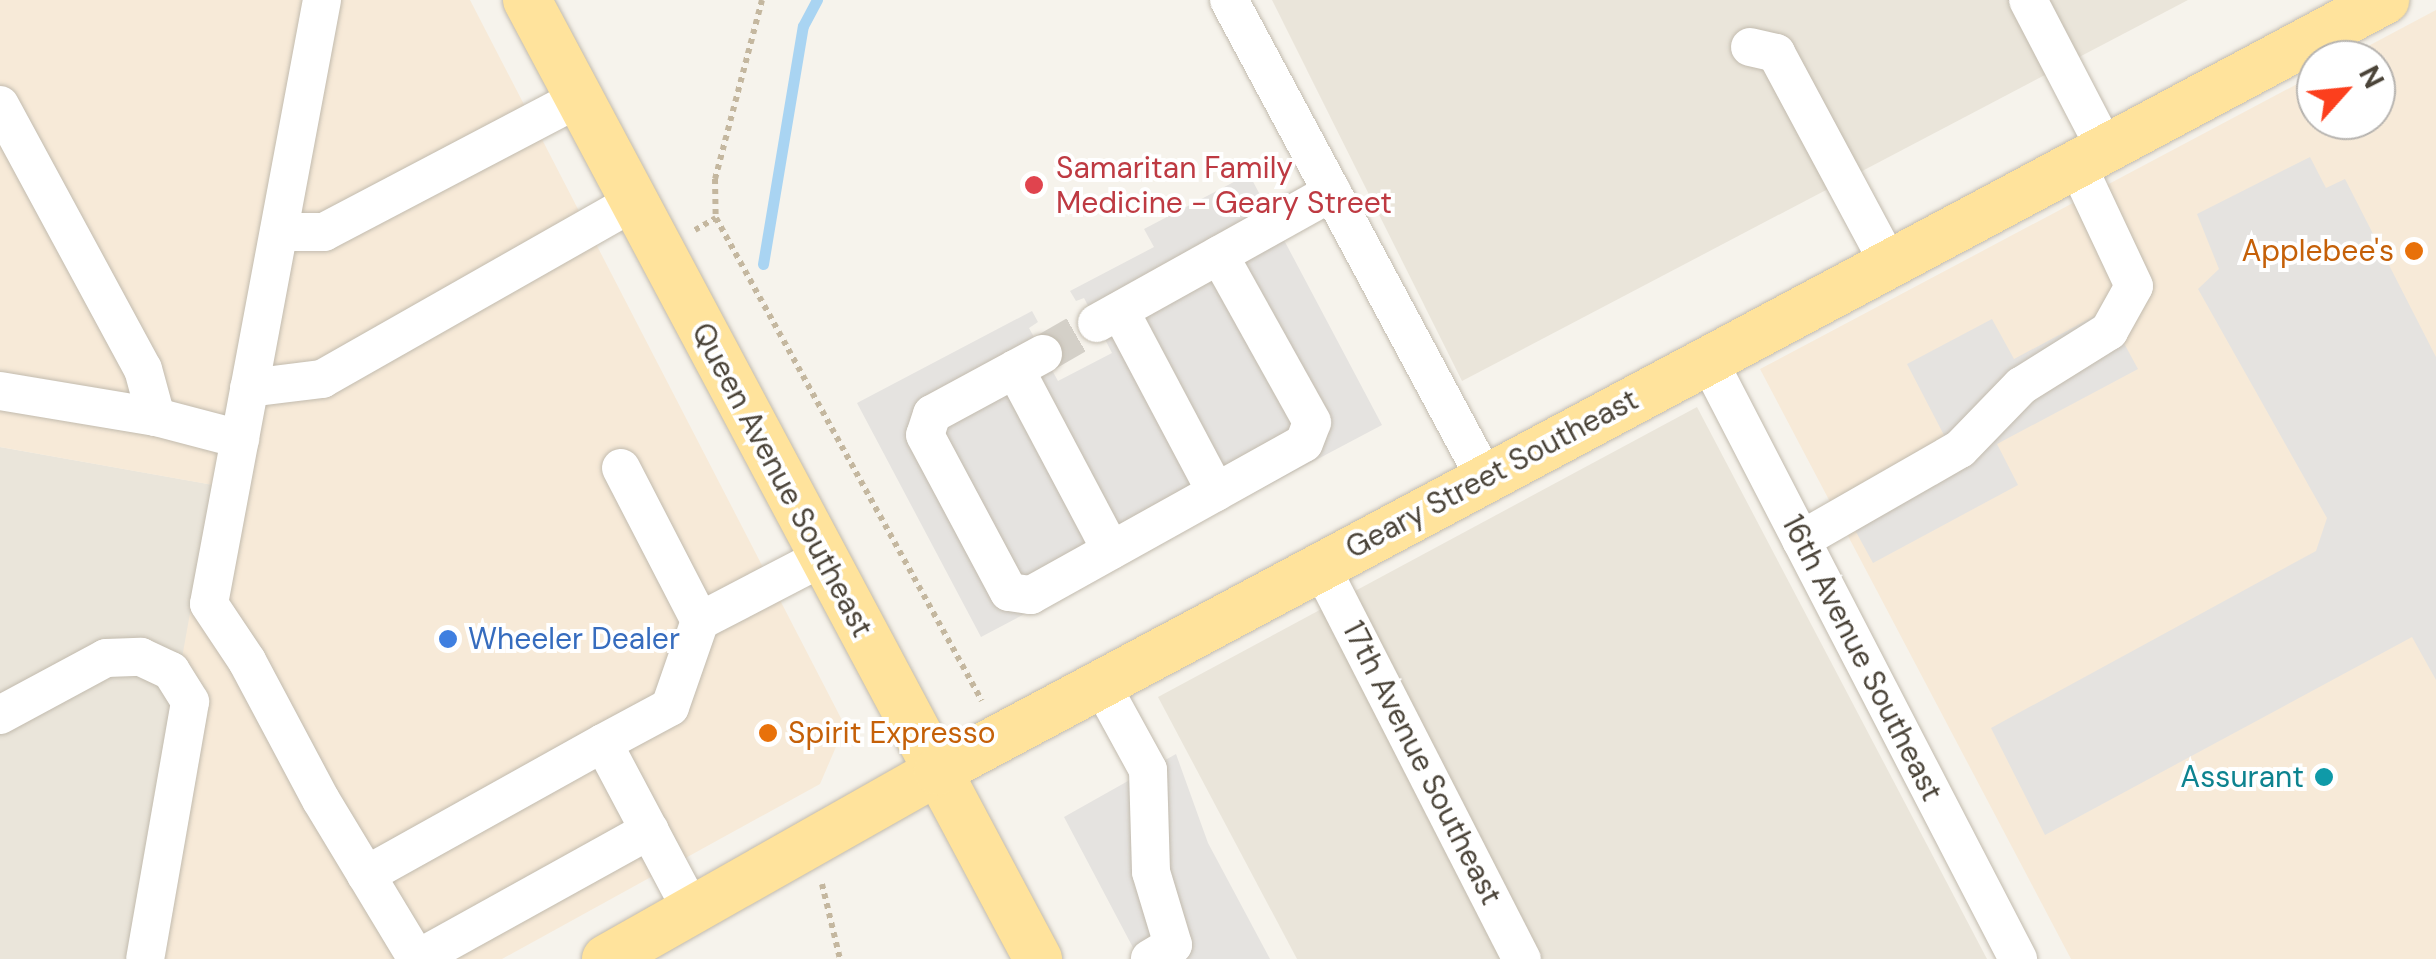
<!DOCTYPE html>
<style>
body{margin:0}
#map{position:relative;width:2436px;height:959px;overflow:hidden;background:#f6f3ec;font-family:"DM Sans",sans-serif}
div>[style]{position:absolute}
.residential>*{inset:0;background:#eae5da}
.commercial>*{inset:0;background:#f7ead8}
.parking>*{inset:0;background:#e5e3e0}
.stream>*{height:11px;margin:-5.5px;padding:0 5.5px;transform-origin:5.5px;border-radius:5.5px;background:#a9d4f2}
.minor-tunnel>*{height:38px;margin-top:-19px;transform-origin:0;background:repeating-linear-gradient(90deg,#d4d0c8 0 38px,transparent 0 57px)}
.path>*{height:6px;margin-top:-3px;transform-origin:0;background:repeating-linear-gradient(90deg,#c4b79f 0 5px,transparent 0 10px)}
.roads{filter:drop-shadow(0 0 2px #c2bbae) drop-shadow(0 0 2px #c2bbae)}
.minor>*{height:38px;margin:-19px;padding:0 19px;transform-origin:19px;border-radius:19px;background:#fff}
.major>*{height:48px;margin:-24px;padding:0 24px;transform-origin:24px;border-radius:24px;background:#ffe39c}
.dots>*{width:28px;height:28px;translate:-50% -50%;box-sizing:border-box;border:5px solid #fff;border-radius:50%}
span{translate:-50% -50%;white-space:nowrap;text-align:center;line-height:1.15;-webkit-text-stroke:8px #fff;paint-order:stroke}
.health-label{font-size:30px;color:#be3a42}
.left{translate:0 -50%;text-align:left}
.food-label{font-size:30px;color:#c56008}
.right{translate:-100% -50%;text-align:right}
.street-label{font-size:30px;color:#4b4439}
.shop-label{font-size:30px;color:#366cbe}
.culture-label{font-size:30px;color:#0d838f}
.north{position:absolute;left:2296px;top:40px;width:100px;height:100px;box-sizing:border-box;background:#fff;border:2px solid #b7b4b0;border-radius:50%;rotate:63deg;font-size:28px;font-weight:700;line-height:40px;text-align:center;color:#4b4439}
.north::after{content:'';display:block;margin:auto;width:35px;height:45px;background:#fc3f1d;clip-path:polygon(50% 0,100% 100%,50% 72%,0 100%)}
</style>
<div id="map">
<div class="residential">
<i style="clip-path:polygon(1272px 0,2188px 0,1462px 381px)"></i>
<i style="clip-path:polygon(1697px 407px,1987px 959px,1297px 959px,1158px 697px)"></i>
<i style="clip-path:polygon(0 447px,214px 485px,128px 959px,0 959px)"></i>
</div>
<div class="commercial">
<i style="clip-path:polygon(0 0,470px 0,845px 726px,820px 784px,502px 959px,128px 959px,213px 485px,0 447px)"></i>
<i style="clip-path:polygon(2436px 10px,2436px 959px,2071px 959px,1760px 369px,2316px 74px,2316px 120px,2376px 120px,2376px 60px,2342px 60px)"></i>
</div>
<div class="parking">
<i style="clip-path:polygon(2310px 157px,2326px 188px,2345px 179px,2436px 357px,2436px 680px,2412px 637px,2045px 835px,1991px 728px,2316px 551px,2327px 518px,2198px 289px,2219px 269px,2197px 214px)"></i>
<i style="clip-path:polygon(1249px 174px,1382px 425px,981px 637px,857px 403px,1032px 311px,1038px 322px,1029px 328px,1058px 381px,1112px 353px,1084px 298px,1076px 301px,1070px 291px,1154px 247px,1144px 229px)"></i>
<i style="clip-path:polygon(2106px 310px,2138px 369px,1997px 444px,2018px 485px,1873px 563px,1837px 497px,1946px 439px,1907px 364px,1992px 319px,2014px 359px)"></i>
<i style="clip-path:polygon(1176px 754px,1208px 843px,1270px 959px,1139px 959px,1064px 817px)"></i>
</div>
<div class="stream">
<i style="left:763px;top:264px;width:241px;rotate:-80.5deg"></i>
<i style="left:803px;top:26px;width:30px;rotate:-62deg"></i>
</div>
<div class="minor-tunnel">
<i style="left:1043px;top:354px;width:62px;rotate:-29.9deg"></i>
</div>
<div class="path">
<i style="left:762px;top:0;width:185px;rotate:104.7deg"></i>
<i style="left:715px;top:179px;width:39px;rotate:89deg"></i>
<i style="left:716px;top:218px;width:551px;rotate:61.16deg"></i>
<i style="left:695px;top:230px;width:24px;rotate:-30deg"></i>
<i style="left:822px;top:884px;width:77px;rotate:76.5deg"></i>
</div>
<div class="roads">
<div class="minor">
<i style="left:322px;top:0;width:614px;rotate:100.6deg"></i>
<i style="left:209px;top:604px;width:69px;rotate:56.3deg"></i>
<i style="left:247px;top:661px;width:157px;rotate:62deg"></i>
<i style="left:321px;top:800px;width:186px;rotate:58.9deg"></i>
<i style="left:1229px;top:0;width:542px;rotate:61.83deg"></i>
<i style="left:2028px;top:0;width:167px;rotate:62.5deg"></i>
<i style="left:1750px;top:47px;width:27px;rotate:13deg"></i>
<i style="left:1776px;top:53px;width:237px;rotate:61.8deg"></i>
<i style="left:0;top:105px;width:300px;rotate:61.6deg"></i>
<i style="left:143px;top:369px;width:50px;rotate:74.8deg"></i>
<i style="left:279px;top:232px;width:45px"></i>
<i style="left:324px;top:232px;width:288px;rotate:-27.7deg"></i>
<i style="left:1120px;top:311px;width:205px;rotate:62.1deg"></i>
<i style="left:1097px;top:323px;width:269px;rotate:-29.1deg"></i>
<i style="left:1043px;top:354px;width:126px;rotate:151.6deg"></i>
<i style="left:932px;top:414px;width:22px;rotate:108deg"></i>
<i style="left:925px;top:435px;width:178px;rotate:61.9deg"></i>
<i style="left:1009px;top:592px;width:22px;rotate:8deg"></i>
<i style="left:1031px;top:595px;width:312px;rotate:-29.1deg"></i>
<i style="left:1304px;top:443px;width:22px;rotate:-69deg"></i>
<i style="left:1312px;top:422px;width:191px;rotate:-119.1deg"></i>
<i style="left:1707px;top:358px;width:677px;rotate:62.64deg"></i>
<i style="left:1015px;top:369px;width:205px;rotate:62.1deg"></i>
<i style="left:249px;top:388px;width:74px;rotate:-7deg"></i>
<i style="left:322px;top:379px;width:359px;rotate:-29.6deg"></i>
<i style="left:0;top:391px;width:158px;rotate:9.5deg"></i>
<i style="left:156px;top:417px;width:87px;rotate:14.7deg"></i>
<i style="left:621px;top:468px;width:172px;rotate:62.7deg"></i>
<i style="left:1801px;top:540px;width:183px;rotate:-29.8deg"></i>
<i style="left:1960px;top:449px;width:88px;rotate:-45.9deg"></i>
<i style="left:2021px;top:386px;width:104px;rotate:-32deg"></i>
<i style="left:2109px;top:331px;width:51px;rotate:-60.9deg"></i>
<i style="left:2134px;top:286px;width:136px;rotate:-115.2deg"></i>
<i style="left:1321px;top:567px;width:441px;rotate:62.9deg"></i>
<i style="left:1101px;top:684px;width:98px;rotate:61.3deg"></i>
<i style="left:1148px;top:770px;width:102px;rotate:88.3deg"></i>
<i style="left:1151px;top:872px;width:76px;rotate:73.2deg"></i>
<i style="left:1173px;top:945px;width:27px;rotate:149deg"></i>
<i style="left:0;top:715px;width:120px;rotate:-28.3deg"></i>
<i style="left:106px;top:658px;width:35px;rotate:-2deg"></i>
<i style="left:141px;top:657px;width:33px;rotate:25deg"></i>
<i style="left:171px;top:671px;width:36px;rotate:58deg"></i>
<i style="left:190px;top:702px;width:261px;rotate:99.9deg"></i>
<i style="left:366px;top:875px;width:271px;rotate:-29.1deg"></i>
<i style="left:692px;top:911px;width:190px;rotate:-117.9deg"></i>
<i style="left:603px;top:743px;width:76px;rotate:-28.2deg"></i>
<i style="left:670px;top:707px;width:91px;rotate:-70.8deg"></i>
<i style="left:700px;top:621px;width:139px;rotate:-27.5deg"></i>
<i style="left:417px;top:959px;width:266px;rotate:-29deg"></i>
</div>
<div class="major">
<i style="left:527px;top:0;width:1087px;rotate:61.95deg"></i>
<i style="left:606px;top:959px;width:382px;rotate:-29.5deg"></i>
<i style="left:938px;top:771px;width:1640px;rotate:-28.05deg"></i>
</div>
</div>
<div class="dots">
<i style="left:1034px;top:185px;background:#e0444e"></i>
<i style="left:2414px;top:251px;background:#e8710a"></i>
<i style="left:448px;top:639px;background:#3f7fe0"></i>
<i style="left:768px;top:733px;background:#e8710a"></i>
<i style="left:2324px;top:777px;background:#0f9aa8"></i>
</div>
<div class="health-label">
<span class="left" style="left:1056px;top:185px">Samaritan Family<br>Medicine - Geary Street</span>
</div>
<div class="food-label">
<span class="right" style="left:2394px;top:251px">Applebee's</span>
<span class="left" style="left:788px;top:733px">Spirit Expresso</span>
</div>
<div class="street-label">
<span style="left:1492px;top:474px;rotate:-28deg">Geary Street Southeast</span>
<span style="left:782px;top:480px;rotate:62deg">Queen Avenue Southeast</span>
<span style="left:1862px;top:658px;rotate:63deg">16th Avenue Southeast</span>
<span style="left:1422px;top:763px;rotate:63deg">17th Avenue Southeast</span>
</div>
<div class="shop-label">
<span class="left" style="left:468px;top:639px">Wheeler Dealer</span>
</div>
<div class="culture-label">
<span class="right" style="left:2304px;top:777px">Assurant</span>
</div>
<div class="north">N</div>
</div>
